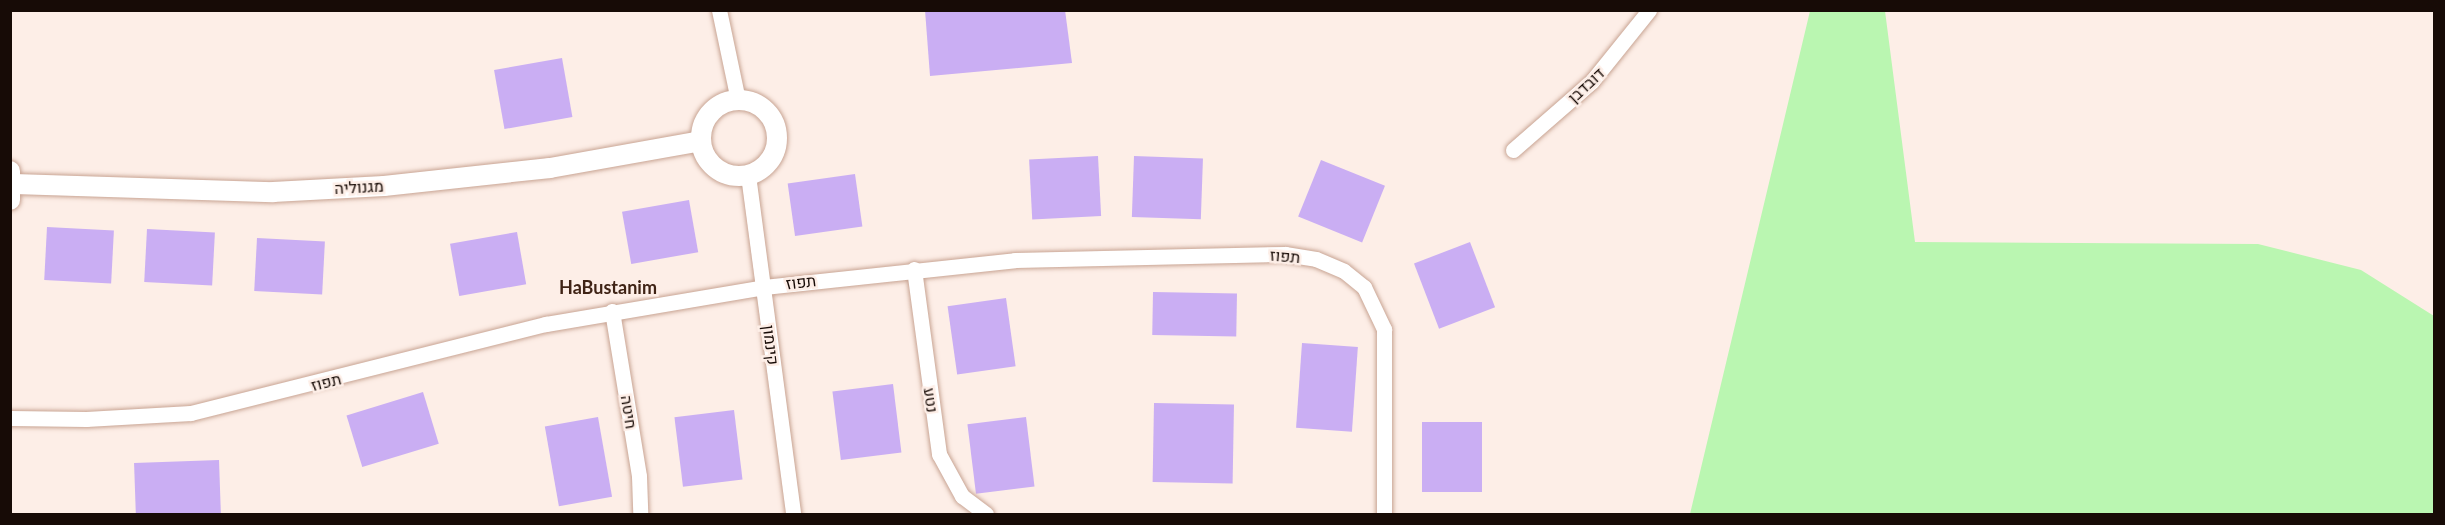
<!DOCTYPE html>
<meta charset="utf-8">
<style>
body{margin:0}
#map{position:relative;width:2445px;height:525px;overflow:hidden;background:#fdeee7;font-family:Lato,Heebo,sans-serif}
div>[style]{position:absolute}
.green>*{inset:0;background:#baf6b1}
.building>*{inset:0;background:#caaef3;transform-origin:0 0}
.roads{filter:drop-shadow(0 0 2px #c8a493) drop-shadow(0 0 2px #c8a493)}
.minor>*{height:15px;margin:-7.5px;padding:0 7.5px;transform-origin:7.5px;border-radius:7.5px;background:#fff}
.tertiary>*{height:20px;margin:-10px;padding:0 10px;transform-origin:10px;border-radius:10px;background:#fff}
.tertiary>.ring{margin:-10px;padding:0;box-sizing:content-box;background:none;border:20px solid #fff;border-radius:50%}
span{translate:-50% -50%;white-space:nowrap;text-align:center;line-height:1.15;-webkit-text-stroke:5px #fdeee7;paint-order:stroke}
.street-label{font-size:16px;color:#170b06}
.neighbourhood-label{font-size:18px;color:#3f2315;font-weight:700}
.frame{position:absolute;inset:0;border:12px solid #170b06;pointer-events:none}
</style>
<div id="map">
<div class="green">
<i style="clip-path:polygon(1810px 11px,1885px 11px,1915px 242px,2258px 244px,2361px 270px,2434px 316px,2434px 514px,1690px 514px)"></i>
</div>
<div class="building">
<i style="clip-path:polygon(925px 10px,1065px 10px,1072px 63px,930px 76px)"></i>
<i style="left:562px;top:58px;width:60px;height:69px;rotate:80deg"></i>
<i style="left:1098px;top:156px;width:60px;height:69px;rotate:87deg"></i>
<i style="left:1134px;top:156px;width:69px;height:61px;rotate:2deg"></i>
<i style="left:1321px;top:160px;width:69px;height:61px;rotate:22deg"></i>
<i style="left:855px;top:174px;width:53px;height:68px;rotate:82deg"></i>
<i style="left:689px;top:200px;width:53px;height:68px;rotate:80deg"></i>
<i style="left:47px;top:227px;width:67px;height:53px;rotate:3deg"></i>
<i style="left:147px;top:229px;width:68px;height:53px;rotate:3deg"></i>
<i style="left:517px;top:232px;width:53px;height:68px;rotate:80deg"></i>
<i style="left:257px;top:238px;width:68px;height:53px;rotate:3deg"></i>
<i style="left:1470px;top:242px;width:70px;height:60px;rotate:69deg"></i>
<i style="left:1153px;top:292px;width:84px;height:43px;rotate:1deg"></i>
<i style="left:1006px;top:298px;width:69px;height:59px;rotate:82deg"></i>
<i style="left:1302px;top:343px;width:56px;height:85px;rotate:4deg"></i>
<i style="left:893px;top:384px;width:69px;height:61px;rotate:83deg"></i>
<i style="left:423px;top:392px;width:54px;height:80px;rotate:73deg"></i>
<i style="left:1154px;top:403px;width:80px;height:79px;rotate:1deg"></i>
<i style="left:734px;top:410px;width:70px;height:60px;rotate:83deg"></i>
<i style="left:598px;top:417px;width:81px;height:54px;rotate:80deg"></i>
<i style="left:1026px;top:417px;width:70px;height:59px;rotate:83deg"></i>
<i style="left:1422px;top:422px;width:60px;height:70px"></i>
<i style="left:219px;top:460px;width:54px;height:85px;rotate:88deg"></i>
</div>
<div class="roads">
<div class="minor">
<i style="left:719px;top:10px;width:92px;rotate:78.1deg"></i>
<i style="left:1513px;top:150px;width:105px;rotate:-41.1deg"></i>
<i style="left:1592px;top:81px;width:91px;rotate:-51.2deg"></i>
<i style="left:748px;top:175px;width:342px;rotate:82.4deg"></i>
<i style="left:914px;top:269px;width:187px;rotate:82.3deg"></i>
<i style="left:939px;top:454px;width:48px;rotate:61.3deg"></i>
<i style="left:962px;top:496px;width:30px;rotate:37deg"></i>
<i style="left:612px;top:311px;width:167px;rotate:80.7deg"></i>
<i style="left:639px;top:476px;width:38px;rotate:88deg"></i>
<i style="left:10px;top:418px;width:76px;rotate:0.8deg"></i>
<i style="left:86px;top:419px;width:105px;rotate:-3.3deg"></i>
<i style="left:191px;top:413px;width:366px;rotate:-14.1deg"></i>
<i style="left:546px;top:324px;width:221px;rotate:-9.6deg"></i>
<i style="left:764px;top:287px;width:252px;rotate:-6.1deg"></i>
<i style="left:1015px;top:260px;width:270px;rotate:-1.3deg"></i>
<i style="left:1285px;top:254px;width:31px;rotate:9deg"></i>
<i style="left:1316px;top:259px;width:30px;rotate:23deg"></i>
<i style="left:1344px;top:271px;width:26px;rotate:39deg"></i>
<i style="left:1364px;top:287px;width:47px;rotate:64.5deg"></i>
<i style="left:1384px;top:329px;width:185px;rotate:90deg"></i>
</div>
<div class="tertiary">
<i class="ring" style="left:701px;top:100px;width:56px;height:56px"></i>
<i style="left:10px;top:171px;width:29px;rotate:90deg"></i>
<i style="left:14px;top:184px;width:259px;rotate:1.8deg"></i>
<i style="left:273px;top:192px;width:111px;rotate:-3.1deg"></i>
<i style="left:384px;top:186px;width:167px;rotate:-6.2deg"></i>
<i style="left:550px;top:168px;width:153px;rotate:-10.1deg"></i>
</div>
</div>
<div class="street-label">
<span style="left:1586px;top:85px;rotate:-43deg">דובדבן</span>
<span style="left:359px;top:187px;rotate:-3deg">מגנוליה</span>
<span style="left:1285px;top:256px;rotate:5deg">תפוז</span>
<span style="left:801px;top:282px;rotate:-7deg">תפוז</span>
<span style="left:771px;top:345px;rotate:83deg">קינמון</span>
<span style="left:326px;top:382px;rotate:-14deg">תפוז</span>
<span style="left:931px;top:400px;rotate:82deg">נטע</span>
<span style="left:629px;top:412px;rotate:81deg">חיטה</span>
</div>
<div class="neighbourhood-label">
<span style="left:608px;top:287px">HaBustanim</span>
</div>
<div class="frame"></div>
</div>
